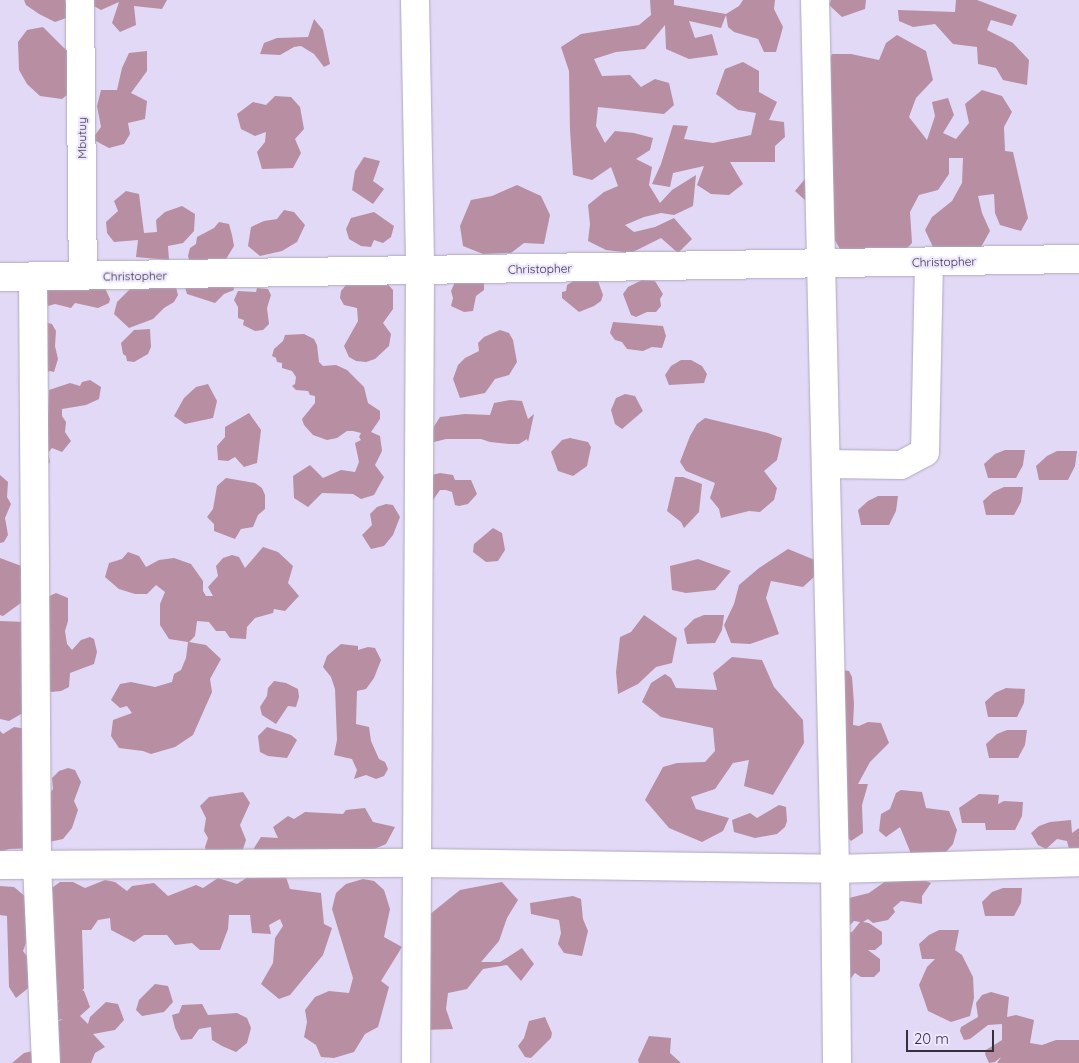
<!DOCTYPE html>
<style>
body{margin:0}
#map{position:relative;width:1079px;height:1063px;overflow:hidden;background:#e2d9f6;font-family:Quicksand,sans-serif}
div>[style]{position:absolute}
.forest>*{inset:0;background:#b88ea2}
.roads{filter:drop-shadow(0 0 1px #afa7c2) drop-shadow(0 0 1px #afa7c2)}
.minor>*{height:28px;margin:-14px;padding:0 14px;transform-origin:14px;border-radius:14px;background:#fff}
span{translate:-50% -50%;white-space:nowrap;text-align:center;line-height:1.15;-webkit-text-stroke:4.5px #eee7ff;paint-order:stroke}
.street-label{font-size:12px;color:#34313c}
.scale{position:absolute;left:906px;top:1030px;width:88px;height:22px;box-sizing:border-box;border:2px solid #34313c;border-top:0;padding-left:6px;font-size:15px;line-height:18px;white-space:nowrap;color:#34313c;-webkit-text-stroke:4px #eee7ff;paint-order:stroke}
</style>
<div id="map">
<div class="forest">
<i style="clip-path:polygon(24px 0,65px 0,69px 17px,55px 22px,39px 14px,26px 5px)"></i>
<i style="clip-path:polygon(83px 0,167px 0,162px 9px,134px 6px,136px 25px,120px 32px,112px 23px,119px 2px,101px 10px)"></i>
<i style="clip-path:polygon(650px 0,674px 0,674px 5px,726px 14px,739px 6px,743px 0,775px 0,774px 9px,783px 27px,776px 52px,764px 52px,758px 39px,734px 32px,728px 27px,726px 15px,721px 28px,689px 21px,695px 38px,712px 34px,718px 55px,689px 59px,666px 49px,665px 25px,645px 49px,616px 52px,594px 59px,602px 76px,630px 75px,641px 87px,655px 79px,669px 83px,674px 105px,664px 114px,598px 107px,596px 126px,605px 143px,615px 131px,634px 133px,653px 138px,650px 150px,636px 159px,652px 167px,649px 185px,660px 203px,672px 190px,696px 175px,693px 206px,674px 215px,661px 213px,644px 217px,625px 225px,634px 232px,655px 227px,674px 218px,692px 239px,678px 253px,661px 238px,631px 253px,606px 250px,588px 241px,590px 224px,588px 205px,604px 192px,618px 186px,611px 167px,592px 180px,573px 175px,570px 130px,569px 71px,561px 47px,581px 34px,639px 25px,651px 15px)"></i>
<i style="clip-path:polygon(831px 0,866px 0,865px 9px,842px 17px,829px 5px)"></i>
<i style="clip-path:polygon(956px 0,977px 0,1017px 15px,1012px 26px,991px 20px,987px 30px,1013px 43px,1029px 60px,1027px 85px,1003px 80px,996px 68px,978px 64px,977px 47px,953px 44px,935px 24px,913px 27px,899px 21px,898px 10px,955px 12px)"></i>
<i style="clip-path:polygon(314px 19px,323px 30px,330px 64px,324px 67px,314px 54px,301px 46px,294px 47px,280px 55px,260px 54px,264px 43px,277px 38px,308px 37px)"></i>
<i style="clip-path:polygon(43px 27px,64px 48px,80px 56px,72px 91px,62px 99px,40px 96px,27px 84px,19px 70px,18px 42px,27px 30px)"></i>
<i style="clip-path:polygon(897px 35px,926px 51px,933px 80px,916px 98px,909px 117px,927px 140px,935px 116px,932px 102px,948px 98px,954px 115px,943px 133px,956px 139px,969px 123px,965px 104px,982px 90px,1002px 96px,1012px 112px,1004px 127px,1005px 151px,1013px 152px,1028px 218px,1021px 231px,1000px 225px,995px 213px,994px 194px,978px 196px,982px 213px,990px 231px,980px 249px,958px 254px,933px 247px,925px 230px,932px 217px,952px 201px,962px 183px,963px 158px,949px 158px,949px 174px,938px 190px,919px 195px,910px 212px,912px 243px,893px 263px,865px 264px,840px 249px,819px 213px,795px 191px,819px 162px,825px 70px,832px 54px,851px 54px,879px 60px,886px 43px)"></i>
<i style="clip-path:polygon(147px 51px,147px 71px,131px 93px,147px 101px,145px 119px,128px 123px,130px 134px,124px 144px,109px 148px,92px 139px,101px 127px,97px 106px,101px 90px,117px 90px,122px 68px,129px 53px)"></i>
<i style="clip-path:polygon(743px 62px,759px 71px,759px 92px,777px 102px,769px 120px,784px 122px,785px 137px,775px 146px,775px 162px,730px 162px,743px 184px,729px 195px,711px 194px,697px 185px,704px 166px,673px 173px,670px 187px,652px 184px,661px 164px,673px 125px,688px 126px,684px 139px,713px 143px,751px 135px,756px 113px,738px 110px,716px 94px,725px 69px)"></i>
<i style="clip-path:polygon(275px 96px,291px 97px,300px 107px,304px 129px,295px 139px,301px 153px,293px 168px,262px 169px,257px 152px,265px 142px,266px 132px,255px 136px,241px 129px,237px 114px,253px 102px,266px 105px)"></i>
<i style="clip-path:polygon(364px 157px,380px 161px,373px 181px,384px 189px,373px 204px,352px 190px,355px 171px)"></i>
<i style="clip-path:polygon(517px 185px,541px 196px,550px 215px,544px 244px,524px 243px,511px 253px,483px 254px,463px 246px,460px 226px,471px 200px,492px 196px)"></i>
<i style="clip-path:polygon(126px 191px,139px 194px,144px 233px,157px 232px,156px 220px,165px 212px,182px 206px,195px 214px,194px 231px,183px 243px,168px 246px,169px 260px,136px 257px,138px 240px,114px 242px,107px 233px,106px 222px,118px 211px,114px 201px)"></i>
<i style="clip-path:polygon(284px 210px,294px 212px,305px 225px,297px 242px,282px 251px,260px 256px,248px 246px,251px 227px,264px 221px,277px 219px)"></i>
<i style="clip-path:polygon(374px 212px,394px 226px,391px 237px,383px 243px,374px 240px,371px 247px,361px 246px,349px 239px,346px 229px,351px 218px)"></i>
<i style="clip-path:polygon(219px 222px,229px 224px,232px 235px,234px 246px,223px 264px,230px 270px,234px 290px,224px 294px,215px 303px,187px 294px,184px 284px,192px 270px,188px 256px,190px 248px,196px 244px,197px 237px,214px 228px)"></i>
<i style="clip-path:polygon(578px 278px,590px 278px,598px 281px,603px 295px,601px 301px,594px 306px,579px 312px,562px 298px,562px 292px,566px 291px,567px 285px)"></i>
<i style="clip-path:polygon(351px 279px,385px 281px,393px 290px,393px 309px,383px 323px,391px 334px,389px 346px,375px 359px,366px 362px,356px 361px,349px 357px,344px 346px,358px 321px,357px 308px,344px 305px,340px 298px,341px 291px)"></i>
<i style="clip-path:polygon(642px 280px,655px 281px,663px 294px,660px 299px,661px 306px,656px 312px,647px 312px,636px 317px,631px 315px,623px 294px,628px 287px)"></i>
<i style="clip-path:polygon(455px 282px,484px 283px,484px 290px,476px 296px,473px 311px,464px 312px,451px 306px,453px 298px,451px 291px)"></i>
<i style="clip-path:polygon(51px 285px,105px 288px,110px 299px,109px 303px,98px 308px,75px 303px,71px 308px,55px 304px,48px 306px,45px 292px)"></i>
<i style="clip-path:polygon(132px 287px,176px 287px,178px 295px,174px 302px,164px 308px,153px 319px,129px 328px,114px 314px,117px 302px)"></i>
<i style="clip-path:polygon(257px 288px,268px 289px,271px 295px,267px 308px,269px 324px,263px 330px,255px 331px,243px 325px,244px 320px,238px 318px,238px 307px,234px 300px,238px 291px,256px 292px)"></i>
<i style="clip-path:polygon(44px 322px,52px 324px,56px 331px,55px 346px,58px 359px,54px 372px,50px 371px,42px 375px)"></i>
<i style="clip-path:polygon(613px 322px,663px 326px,666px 336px,662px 348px,652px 347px,643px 351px,627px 349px,622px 342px,615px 340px,610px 333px)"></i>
<i style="clip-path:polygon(150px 329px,151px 347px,148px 354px,134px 362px,127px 361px,126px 356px,123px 354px,121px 343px,134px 330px)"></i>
<i style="clip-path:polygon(500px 330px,509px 333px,513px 340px,517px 362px,509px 375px,495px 379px,485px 393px,460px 398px,453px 379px,458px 365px,465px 358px,479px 351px,478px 343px,484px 337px)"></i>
<i style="clip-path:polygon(304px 334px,314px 339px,317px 345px,319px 362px,323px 366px,336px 365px,347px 370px,364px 387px,368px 403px,380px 411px,380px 419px,371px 432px,380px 436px,382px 451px,375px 465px,384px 477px,374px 495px,361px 499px,353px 494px,322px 493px,308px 507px,294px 498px,293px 476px,310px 465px,323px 478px,341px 470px,355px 472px,359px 462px,355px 443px,361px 440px,359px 437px,361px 433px,353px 431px,347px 431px,337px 438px,327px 440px,313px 435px,304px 425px,302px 419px,315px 403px,315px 396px,310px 395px,308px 391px,296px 390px,292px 386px,295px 384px,296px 377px,292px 371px,282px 368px,282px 363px,277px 362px,276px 358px,272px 356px,274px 349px,283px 341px,285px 335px)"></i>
<i style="clip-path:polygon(681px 360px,691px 360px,702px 366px,707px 374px,704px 383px,669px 385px,665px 375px,671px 366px)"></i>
<i style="clip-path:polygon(90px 380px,101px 387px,99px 399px,86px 405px,62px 409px,62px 416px,66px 422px,65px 432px,71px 441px,62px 452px,52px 448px,48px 453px,50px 462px,46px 466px,49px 390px,70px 383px,80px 386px,82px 382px)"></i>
<i style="clip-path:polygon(208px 384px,217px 401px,213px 418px,185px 424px,174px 416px,184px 398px,196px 387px)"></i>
<i style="clip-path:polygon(625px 394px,635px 396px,643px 411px,622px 429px,615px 424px,611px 410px,616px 398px)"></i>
<i style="clip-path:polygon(510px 400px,522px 401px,528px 419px,534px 414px,528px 442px,527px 439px,519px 444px,509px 444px,490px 442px,481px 439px,446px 439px,430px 443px,431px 431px,440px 417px,465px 414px,490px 415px,494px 403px)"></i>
<i style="clip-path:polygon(249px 413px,261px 430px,257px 463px,244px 467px,235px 457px,228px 461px,218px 460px,217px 446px,225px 437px,225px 427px)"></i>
<i style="clip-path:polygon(705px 418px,768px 433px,782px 438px,777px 460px,764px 471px,777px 488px,774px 500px,760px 512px,749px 511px,721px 518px,719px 509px,710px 498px,715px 483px,686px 471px,680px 462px,690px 436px,697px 424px)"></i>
<i style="clip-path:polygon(570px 438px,588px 442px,591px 447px,587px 466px,573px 476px,558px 471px,551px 452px,562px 440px)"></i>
<i style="clip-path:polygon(1005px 450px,1025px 450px,1023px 465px,1016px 478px,988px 478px,984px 464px,995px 454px)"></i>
<i style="clip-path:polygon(1057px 451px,1077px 451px,1075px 466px,1068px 480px,1039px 480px,1036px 466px,1047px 456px)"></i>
<i style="clip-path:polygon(440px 473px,453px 475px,455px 480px,471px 480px,477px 494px,468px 504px,459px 506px,455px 505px,452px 492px,446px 490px,440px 490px,433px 500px,425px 499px,432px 475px)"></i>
<i style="clip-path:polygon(0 475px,8px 482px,7px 497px,11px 504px,5px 518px,8px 535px,4px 542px,0 543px)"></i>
<i style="clip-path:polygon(675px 477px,683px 477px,702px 484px,699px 512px,684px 528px,681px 522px,667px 511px)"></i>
<i style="clip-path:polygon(226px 478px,255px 483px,262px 488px,265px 495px,265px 509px,258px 515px,253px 527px,241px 529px,235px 539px,214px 531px,214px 524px,207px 517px,213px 509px,217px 486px)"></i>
<i style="clip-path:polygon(1004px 487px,1023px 487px,1021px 502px,1014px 515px,986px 515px,983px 501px,993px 492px)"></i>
<i style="clip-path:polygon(878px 496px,898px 496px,896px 511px,889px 525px,861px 525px,858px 510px,868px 501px)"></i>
<i style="clip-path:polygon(386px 504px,393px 505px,400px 517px,393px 535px,384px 546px,371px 549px,362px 535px,372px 525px,370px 514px,377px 507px)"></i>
<i style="clip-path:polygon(493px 528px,502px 533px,505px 550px,498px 561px,486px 562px,473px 552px,474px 544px)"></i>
<i style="clip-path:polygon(263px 547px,278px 552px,293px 566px,288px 583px,299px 596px,285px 611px,274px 609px,273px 613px,255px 618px,247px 627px,246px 639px,230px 638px,225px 631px,216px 631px,209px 622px,197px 621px,195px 636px,189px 642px,206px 645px,221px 659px,210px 679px,212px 692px,193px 735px,175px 747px,151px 754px,143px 751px,119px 748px,111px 736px,113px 720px,132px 713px,127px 706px,120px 708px,111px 700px,120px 684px,131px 682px,155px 687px,172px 682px,174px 674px,181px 670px,186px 658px,188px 642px,169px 639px,160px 625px,160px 604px,165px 592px,156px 585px,147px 594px,135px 594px,119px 589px,105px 577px,109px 563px,122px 559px,128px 552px,139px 556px,146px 567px,159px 560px,174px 558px,191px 564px,203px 581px,203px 591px,206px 596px,213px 596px,208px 587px,218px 576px,216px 566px,223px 558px,232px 555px,239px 557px,245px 568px)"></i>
<i style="clip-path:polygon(788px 549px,827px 565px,803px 587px,771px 581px,766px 598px,779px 634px,750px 644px,731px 643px,724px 625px,734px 604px,739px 585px,759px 568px)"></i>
<i style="clip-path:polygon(0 558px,24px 567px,25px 600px,3px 616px,0 615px)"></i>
<i style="clip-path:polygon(698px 559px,731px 571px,715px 590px,686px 593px,672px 590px,670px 566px)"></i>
<i style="clip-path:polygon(56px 593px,68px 598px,68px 621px,65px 631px,67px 644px,72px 650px,81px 640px,90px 637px,94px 639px,97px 652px,94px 664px,70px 673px,69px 687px,61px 691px,51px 692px,45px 683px,41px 600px)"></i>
<i style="clip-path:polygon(644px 615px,677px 638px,672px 663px,656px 667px,638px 684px,618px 694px,616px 672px,620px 637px,631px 632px)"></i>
<i style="clip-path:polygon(704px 615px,724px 615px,722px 630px,715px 643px,687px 644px,684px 629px,694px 619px)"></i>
<i style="clip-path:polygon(0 621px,26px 622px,30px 709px,9px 721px,0 719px)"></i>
<i style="clip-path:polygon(341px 644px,358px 646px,358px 650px,368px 647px,375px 648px,381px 660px,374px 678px,366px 689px,357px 691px,356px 724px,369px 727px,371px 741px,379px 759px,385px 762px,388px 769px,384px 776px,376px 779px,366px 775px,354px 779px,357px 770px,352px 759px,334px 755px,337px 740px,335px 689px,331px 677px,323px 667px,327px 656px)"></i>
<i style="clip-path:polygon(732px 657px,762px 660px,774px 687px,803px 720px,804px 743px,773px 795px,744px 786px,749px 760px,733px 763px,715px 789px,691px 797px,696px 809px,729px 818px,723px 831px,702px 842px,669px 828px,645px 800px,663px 767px,677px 763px,705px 762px,715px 751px,713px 728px,661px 717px,642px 702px,651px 683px,665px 674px,671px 678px,676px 688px,717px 690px,713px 673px)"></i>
<i style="clip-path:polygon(836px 669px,849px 671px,852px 677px,854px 704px,853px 725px,859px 726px,868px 722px,881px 723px,889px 743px,870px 762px,858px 784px,868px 784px,862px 805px,863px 833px,851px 841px,844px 834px)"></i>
<i style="clip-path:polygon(274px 681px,286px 683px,298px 689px,299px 697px,296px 707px,288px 706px,276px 724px,262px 715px,260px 707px,267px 696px,268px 688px)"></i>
<i style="clip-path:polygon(1006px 688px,1025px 689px,1024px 703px,1017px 717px,988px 717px,985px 702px,995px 693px)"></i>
<i style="clip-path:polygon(14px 727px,27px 729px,36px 848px,9px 849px,0 852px,0 731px,3px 734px)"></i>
<i style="clip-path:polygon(267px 727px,291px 735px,297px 740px,287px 758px,268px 756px,260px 752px,258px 736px)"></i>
<i style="clip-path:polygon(1007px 730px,1027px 730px,1025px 745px,1018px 758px,989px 758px,986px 744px,997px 734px)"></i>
<i style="clip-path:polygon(68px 768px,75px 770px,81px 782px,74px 801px,78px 810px,72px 828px,63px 839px,49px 842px,41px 828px,51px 817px,49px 808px,44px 800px,53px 789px,52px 778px,59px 771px)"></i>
<i style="clip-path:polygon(901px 790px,922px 792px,926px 808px,949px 811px,957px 830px,953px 844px,947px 851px,934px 859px,912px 856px,900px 827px,886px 837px,879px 831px,881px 814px,890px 809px,896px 793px)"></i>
<i style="clip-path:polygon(243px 792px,250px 803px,240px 825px,246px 840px,241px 855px,209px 866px,205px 847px,208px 838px,204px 831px,206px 818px,200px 806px,209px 797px)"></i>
<i style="clip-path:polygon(979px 794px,999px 795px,998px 804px,1004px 801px,1023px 802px,1022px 816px,1015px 830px,986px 830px,985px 823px,962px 823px,959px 808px)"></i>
<i style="clip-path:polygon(779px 805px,786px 807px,787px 821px,785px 827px,777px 834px,755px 838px,734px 832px,732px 820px,750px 813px,757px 818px)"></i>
<i style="clip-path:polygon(365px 808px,373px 822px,395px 827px,386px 844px,363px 854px,286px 877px,290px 889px,321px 893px,324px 924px,332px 928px,323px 955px,290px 995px,279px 999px,261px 984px,273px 963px,275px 938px,283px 926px,280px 919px,269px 925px,271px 934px,252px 933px,250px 915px,229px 915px,228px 929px,220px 950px,200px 950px,192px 943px,175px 945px,167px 935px,144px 935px,134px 942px,111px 930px,110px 918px,98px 920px,91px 930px,82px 930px,84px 989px,82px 990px,84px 991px,90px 1007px,80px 1016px,88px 1024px,90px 1017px,106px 1002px,118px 1004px,124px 1020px,115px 1030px,93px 1034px,105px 1047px,95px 1053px,91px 1063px,12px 1063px,24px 1053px,45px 1048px,55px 1023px,63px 1019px,58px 1020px,53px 1014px,59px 1000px,57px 1001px,45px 893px,60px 882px,73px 882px,85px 888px,105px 880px,115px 882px,127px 891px,132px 886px,154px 883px,168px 896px,196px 885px,203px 888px,218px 878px,237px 884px,248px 877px,249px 856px,261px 837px,278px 838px,273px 827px,288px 816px,294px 819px,305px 812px,343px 814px,346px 810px)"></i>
<i style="clip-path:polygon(1071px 820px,1072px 833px,1079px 828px,1079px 853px,1070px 853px,1067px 841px,1057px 839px,1046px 849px,1038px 845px,1031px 833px,1039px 826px,1050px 822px)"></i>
<i style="clip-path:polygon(890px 878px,919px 878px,931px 883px,922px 896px,922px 904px,901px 901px,893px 908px,895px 912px,888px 920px,873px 923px,868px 919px,863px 922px,869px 923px,882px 932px,882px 944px,875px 950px,868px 950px,880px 959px,880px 971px,874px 977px,861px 977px,855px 973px,847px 983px,840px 934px,852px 932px,860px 922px,854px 921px,847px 928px,849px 898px,869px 893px)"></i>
<i style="clip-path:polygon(363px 879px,374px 881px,384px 890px,390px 909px,384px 937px,402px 947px,381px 981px,389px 987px,378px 1027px,365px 1034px,354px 1052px,334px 1058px,321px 1057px,316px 1045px,304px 1037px,307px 1022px,305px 1010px,315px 997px,329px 991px,349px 993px,353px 978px,332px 909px,336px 893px,346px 884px)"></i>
<i style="clip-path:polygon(502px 882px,518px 900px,507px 918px,499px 941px,481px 962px,500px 962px,522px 948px,534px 964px,521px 981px,507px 965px,483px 969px,467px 989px,448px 993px,446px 1009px,453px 1029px,423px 1030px,429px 915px,460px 890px)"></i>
<i style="clip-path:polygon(0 886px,14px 887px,39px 908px,23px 951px,42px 977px,16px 998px,9px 987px,7px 916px,0 915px)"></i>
<i style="clip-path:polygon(1003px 888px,1022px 888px,1021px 903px,1014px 916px,985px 916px,982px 902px,992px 892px)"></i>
<i style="clip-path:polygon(573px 896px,581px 899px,583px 919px,588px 931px,582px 956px,564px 953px,558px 944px,561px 933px,559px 920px,531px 914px,530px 903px)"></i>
<i style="clip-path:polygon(939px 930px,959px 930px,955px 950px,962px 955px,973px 977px,974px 998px,970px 1016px,951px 1022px,928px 1011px,919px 985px,927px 967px,935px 959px,922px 959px,919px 944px,929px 935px)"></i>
<i style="clip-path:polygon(155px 984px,168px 986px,173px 1002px,164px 1012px,142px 1016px,136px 1010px,139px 1000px)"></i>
<i style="clip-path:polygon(991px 992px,1009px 997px,1007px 1017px,1016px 1015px,1034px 1020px,1030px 1043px,1042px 1045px,1056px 1040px,1079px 1040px,1079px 1063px,997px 1063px,1001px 1057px,995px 1062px,989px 1063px,985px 1054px,986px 1050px,1002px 1040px,1002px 1024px,988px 1025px,970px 1039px,964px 1040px,960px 1031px,961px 1027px,978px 1017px,976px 1003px,982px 995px)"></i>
<i style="clip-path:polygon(202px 1004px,208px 1015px,237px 1013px,247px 1018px,251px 1028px,247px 1043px,236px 1052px,222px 1046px,212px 1040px,211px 1027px,199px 1029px,192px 1039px,181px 1040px,175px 1028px,172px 1015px,179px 1013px,182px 1005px)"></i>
<i style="clip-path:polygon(545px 1017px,552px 1033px,551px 1038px,531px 1058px,525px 1057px,518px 1046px,524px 1038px,529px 1021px)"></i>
<i style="clip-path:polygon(649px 1036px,671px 1038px,670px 1053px,681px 1063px,639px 1063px,638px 1060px)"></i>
</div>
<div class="roads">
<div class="minor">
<i style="left:80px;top:0;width:276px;rotate:89.4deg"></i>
<i style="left:415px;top:0;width:271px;rotate:88.9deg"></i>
<i style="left:420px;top:271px;width:792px;rotate:90.29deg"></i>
<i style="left:815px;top:0;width:869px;rotate:88.68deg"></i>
<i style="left:835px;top:869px;width:194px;rotate:89.4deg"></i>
<i style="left:33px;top:276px;width:589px;rotate:89.61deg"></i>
<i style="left:37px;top:865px;width:198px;rotate:87.4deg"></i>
<i style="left:0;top:277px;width:1079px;rotate:-0.96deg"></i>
<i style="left:826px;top:464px;width:75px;rotate:0.8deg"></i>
<i style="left:901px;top:465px;width:27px;rotate:-28deg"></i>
<i style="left:925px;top:452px;width:190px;rotate:-88.8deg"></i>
<i style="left:0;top:865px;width:418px;rotate:-0.3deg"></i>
<i style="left:418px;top:863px;width:417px;rotate:0.8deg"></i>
<i style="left:835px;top:869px;width:244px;rotate:-1.6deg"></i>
</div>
</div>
<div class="street-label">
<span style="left:82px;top:138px;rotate:-90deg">Mbutuy</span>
<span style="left:944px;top:262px;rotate:-1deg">Christopher</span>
<span style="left:540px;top:269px;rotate:-1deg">Christopher</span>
<span style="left:135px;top:276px;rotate:-1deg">Christopher</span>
</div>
<div class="scale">20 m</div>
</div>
